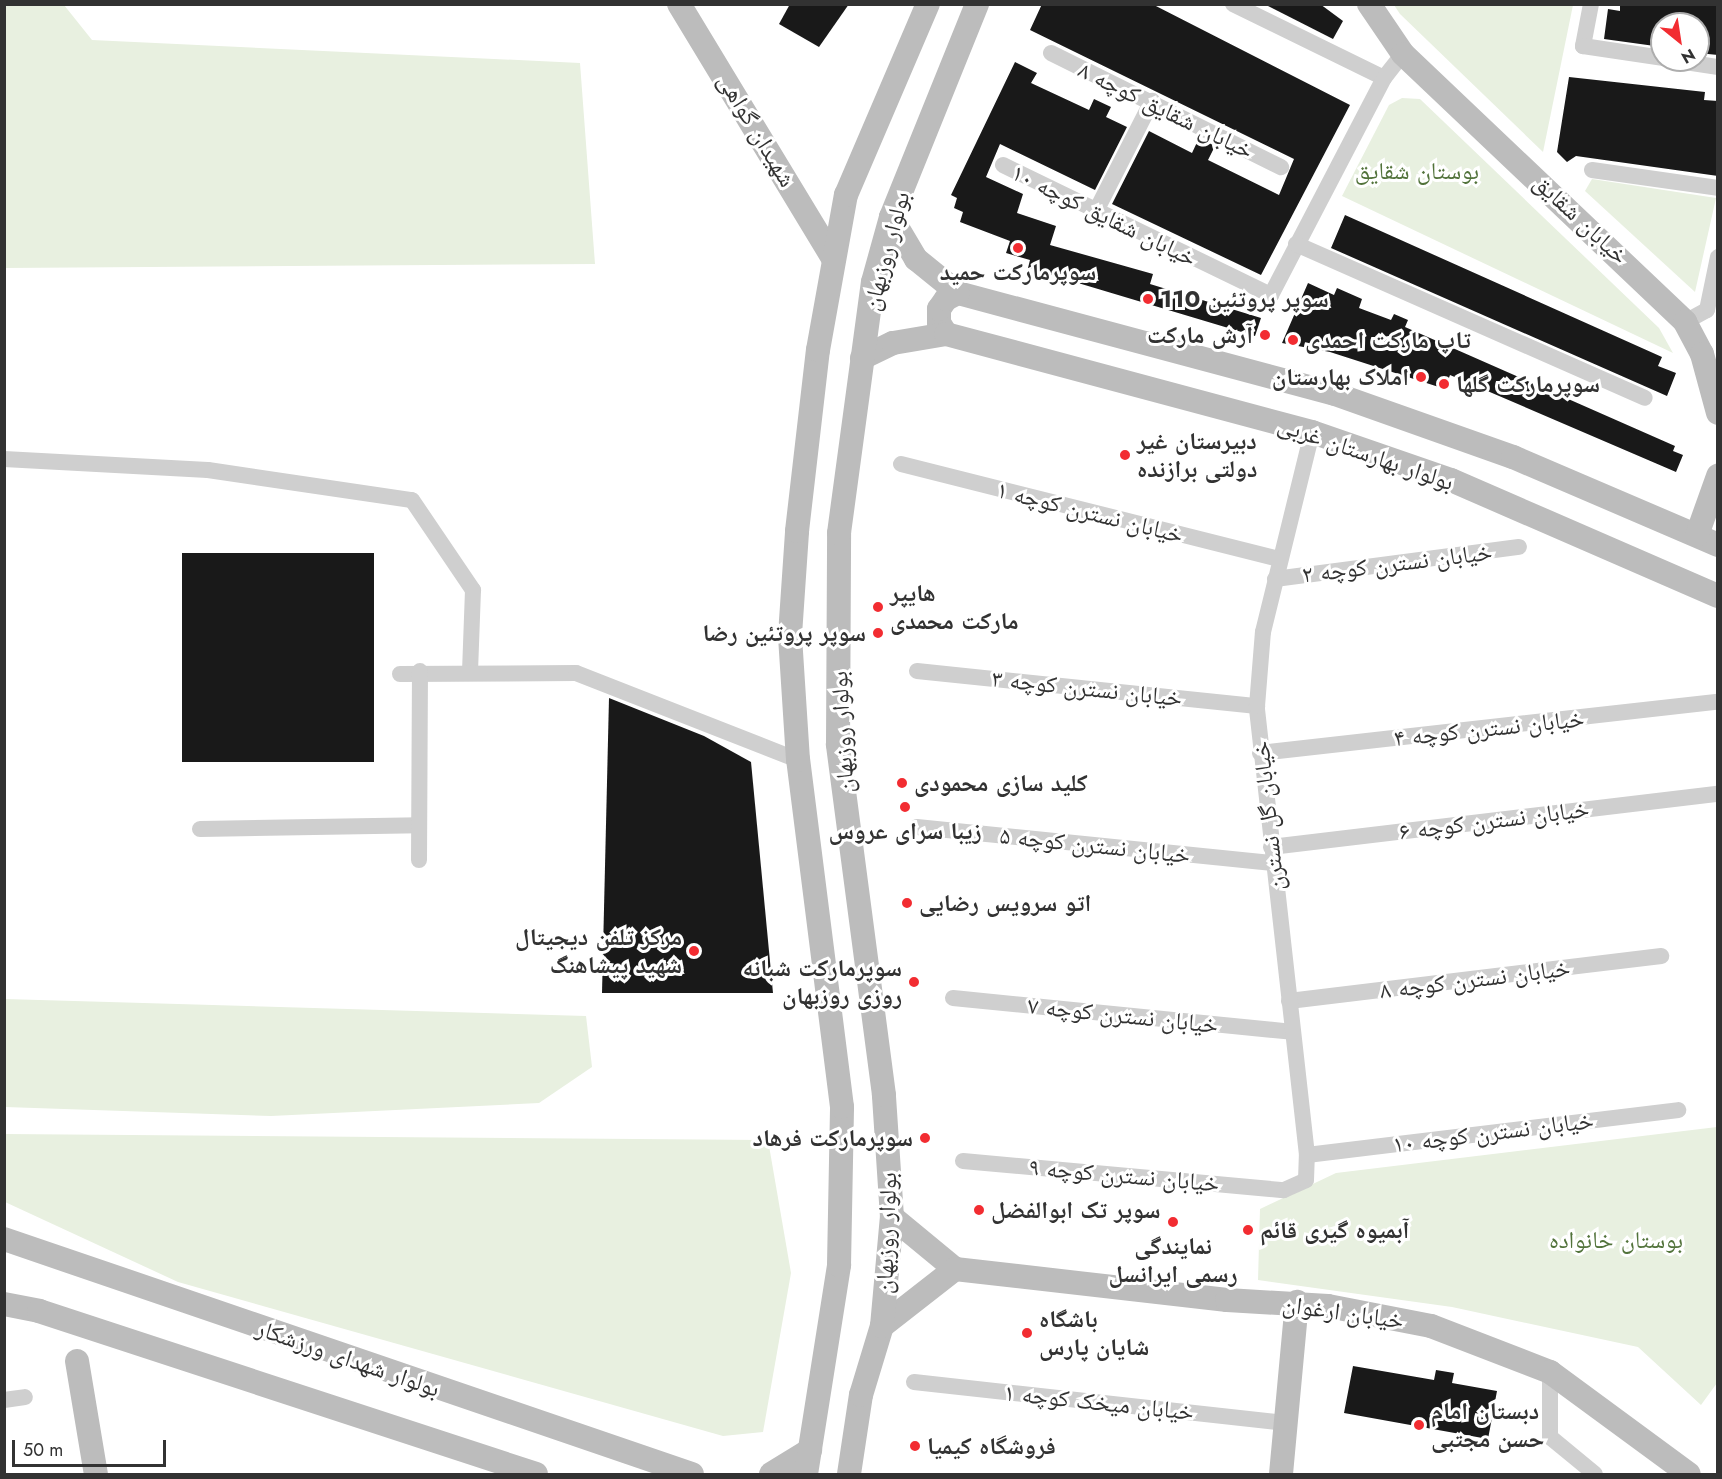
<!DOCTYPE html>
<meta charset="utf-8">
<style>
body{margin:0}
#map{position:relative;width:1722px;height:1479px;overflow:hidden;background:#fff;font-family:Jost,"Noto Naskh Arabic",sans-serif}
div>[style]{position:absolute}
.green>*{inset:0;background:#e8f0e0}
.building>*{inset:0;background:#191919;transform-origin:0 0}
.street>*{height:16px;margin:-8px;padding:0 8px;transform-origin:8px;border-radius:8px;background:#cfcfcf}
.secondary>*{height:24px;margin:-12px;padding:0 12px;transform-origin:12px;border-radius:12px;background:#bcbcbc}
.dots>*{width:16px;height:16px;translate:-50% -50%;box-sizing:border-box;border:3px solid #fff;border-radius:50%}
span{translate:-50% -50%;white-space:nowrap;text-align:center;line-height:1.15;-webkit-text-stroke:6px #fff;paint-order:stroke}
.street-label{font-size:24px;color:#323232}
.park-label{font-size:24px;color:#52733b}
.poi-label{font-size:24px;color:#323232;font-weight:700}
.left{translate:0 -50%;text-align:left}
.right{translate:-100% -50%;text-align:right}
.frame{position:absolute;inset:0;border:6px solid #323232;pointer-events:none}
.north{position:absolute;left:1650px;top:12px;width:60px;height:60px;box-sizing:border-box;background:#fff;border:2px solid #adadad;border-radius:50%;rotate:150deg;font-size:16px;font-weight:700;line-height:24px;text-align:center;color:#323232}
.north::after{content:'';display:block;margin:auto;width:21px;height:27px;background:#f22c31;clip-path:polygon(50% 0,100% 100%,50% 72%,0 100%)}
.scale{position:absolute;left:12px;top:1440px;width:154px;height:27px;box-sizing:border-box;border:3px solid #323232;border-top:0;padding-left:8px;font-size:18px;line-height:21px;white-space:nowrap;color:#323232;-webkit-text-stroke:4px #fff;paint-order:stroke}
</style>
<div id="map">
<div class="green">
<i style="clip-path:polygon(4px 5px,64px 5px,92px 40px,580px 63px,595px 264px,5px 268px)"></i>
<i style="clip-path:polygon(1394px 5px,1573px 5px,1543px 152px,1400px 14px)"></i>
<i style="clip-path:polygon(1402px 98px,1420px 99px,1659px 328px,1673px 353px,1342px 196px,1389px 105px)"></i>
<i style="clip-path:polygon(1592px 179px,1716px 198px,1695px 292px,1585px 191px)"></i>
<i style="clip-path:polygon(5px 999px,586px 1016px,592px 1067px,539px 1103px,271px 1116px,5px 1107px)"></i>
<i style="clip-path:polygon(1717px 1127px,1717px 1383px,1701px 1405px,1638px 1347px,1452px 1307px,1258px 1280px,1260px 1209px,1336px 1173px)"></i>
<i style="clip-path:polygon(5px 1134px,768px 1140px,791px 1273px,763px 1432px,723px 1436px,178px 1282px,5px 1202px)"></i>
</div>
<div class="building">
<i style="clip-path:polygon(790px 4px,849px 4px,819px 47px,779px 24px)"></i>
<i style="clip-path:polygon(1042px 4px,1152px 4px,1350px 105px,1261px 275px,1112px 204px,1149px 131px,1192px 153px,1199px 138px,1215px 146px,1208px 160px,1279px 195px,1294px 159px,1030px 30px)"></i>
<i style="clip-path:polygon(1264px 4px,1320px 4px,1343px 21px,1333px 39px)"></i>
<i style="clip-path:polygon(1620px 4px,1718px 4px,1718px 55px,1698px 53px,1698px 24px,1662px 24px,1662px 47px,1604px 39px,1608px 9px,1620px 11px)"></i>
<i style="clip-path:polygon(1015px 62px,1037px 73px,1031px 83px,1089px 110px,1094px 99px,1111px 107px,1106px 117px,1127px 127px,1095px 190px,1000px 144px,986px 177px,1023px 194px,1017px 213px,1056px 226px,1050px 245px,1153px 274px,1150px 284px,1261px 318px,1255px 336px,1028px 268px,1030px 260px,1006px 253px,1010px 241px,960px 222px,963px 212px,954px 208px,957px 198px,951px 195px)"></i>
<i style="clip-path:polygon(1569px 77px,1705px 92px,1704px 100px,1718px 101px,1718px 176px,1576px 156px,1567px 162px,1557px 152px)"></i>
<i style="clip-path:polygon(1345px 215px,1662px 357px,1658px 366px,1676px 373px,1667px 396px,1331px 248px)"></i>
<i style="clip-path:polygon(1308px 283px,1334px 295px,1337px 288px,1362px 299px,1359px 308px,1391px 320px,1394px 314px,1408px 320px,1405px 327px,1675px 446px,1673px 451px,1683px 455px,1676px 472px,1450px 375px,1445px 389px,1330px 352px,1282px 343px)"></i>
<i style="left:182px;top:553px;width:192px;height:209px"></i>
<i style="clip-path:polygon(609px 698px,704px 736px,751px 762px,773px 993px,602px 993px)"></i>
<i style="clip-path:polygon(1353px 1366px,1434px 1380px,1436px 1370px,1454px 1373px,1452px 1383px,1497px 1391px,1488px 1439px,1344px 1413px)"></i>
</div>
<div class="street">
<i style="left:1233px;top:4px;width:168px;rotate:26.1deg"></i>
<i style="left:1591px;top:4px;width:43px;rotate:100.8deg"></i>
<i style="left:1583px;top:46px;width:80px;rotate:8.6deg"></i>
<i style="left:1051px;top:53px;width:257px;rotate:26.4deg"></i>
<i style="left:1672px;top:60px;width:47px;rotate:8.7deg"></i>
<i style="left:1003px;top:165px;width:298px;rotate:25.9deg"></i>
<i style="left:1271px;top:295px;width:245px;rotate:-62.5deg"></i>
<i style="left:1384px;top:78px;width:31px;rotate:-52deg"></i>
<i style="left:1592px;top:170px;width:127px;rotate:8.1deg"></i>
<i style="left:1095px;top:213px;width:126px;rotate:-63deg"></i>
<i style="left:1296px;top:244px;width:381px;rotate:23.8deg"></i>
<i style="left:1685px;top:322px;width:25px;rotate:-29deg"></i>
<i style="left:1707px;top:310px;width:54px;rotate:-78.3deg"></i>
<i style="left:4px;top:459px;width:204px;rotate:3.1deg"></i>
<i style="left:208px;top:470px;width:206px;rotate:8.4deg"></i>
<i style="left:412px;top:500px;width:109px;rotate:55.9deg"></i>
<i style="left:473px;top:590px;width:82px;rotate:92.1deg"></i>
<i style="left:901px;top:464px;width:391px;rotate:14.1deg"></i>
<i style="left:1275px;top:579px;width:246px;rotate:-7.5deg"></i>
<i style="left:917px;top:671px;width:342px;rotate:5.9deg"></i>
<i style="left:400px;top:674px;width:176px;rotate:-0.3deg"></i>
<i style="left:576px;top:673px;width:238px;rotate:21.4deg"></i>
<i style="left:1260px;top:753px;width:461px;rotate:-6.4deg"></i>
<i style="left:917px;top:827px;width:358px;rotate:5.8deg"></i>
<i style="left:200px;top:829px;width:219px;rotate:-1deg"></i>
<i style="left:1271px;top:847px;width:450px;rotate:-6.8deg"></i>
<i style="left:419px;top:860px;width:189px;rotate:-89.7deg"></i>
<i style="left:953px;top:998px;width:341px;rotate:5.7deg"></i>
<i style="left:1289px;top:1001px;width:375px;rotate:-6.9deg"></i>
<i style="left:1307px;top:1155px;width:374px;rotate:-6.9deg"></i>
<i style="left:963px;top:1161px;width:322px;rotate:5.2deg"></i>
<i style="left:1284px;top:1190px;width:24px;rotate:-24deg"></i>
<i style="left:1306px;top:1180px;width:25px;rotate:-88deg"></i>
<i style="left:1307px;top:1155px;width:452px;rotate:-96.4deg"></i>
<i style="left:1257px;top:706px;width:74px;rotate:-85.4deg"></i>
<i style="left:1263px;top:632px;width:206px;rotate:-76.2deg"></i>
<i style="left:1550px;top:1372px;width:65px;rotate:90deg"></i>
<i style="left:1550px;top:1437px;width:58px;rotate:39.4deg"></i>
<i style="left:914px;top:1382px;width:373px;rotate:6.3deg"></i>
<i style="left:4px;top:1400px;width:21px;rotate:-8deg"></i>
</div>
<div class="secondary">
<i style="left:679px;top:4px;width:296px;rotate:58.8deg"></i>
<i style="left:1369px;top:4px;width:60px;rotate:55.8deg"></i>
<i style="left:1403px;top:54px;width:389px;rotate:43.5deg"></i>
<i style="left:1685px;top:322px;width:36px;rotate:62deg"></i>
<i style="left:1702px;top:354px;width:61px;rotate:74.8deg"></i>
<i style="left:891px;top:217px;width:49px;rotate:59.2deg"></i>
<i style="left:916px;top:259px;width:54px;rotate:39deg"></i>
<i style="left:958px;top:293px;width:390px;rotate:15deg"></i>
<i style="left:1335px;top:394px;width:189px;rotate:19.5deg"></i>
<i style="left:1513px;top:457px;width:223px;rotate:23.2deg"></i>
<i style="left:946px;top:334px;width:13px;rotate:-122deg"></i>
<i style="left:939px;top:323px;width:14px;rotate:-90deg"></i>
<i style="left:939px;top:309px;width:12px;rotate:-55deg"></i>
<i style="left:946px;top:299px;width:13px;rotate:-27deg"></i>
<i style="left:862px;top:358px;width:34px;rotate:-26deg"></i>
<i style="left:893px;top:343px;width:54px;rotate:-9.6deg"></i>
<i style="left:946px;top:334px;width:379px;rotate:15deg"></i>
<i style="left:1312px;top:432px;width:147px;rotate:19.1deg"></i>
<i style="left:1451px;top:480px;width:291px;rotate:23.5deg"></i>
<i style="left:1697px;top:535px;width:63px;rotate:-70.4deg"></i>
<i style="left:892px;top:1217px;width:82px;rotate:39.5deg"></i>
<i style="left:955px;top:1269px;width:274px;rotate:6.5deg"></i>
<i style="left:1227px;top:1300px;width:101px;rotate:3.4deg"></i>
<i style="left:1328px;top:1306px;width:105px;rotate:11deg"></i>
<i style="left:1431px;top:1326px;width:128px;rotate:21.1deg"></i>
<i style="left:1550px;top:1372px;width:172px;rotate:36.3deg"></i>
<i style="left:4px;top:1239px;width:727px;rotate:18.86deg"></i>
<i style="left:4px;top:1304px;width:36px;rotate:11deg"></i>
<i style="left:39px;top:1311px;width:523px;rotate:18.16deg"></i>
<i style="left:882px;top:1326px;width:93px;rotate:-38deg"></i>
<i style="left:77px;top:1361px;width:115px;rotate:80.5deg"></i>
<i style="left:771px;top:1474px;width:46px;rotate:-31.6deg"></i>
<i style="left:806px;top:1474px;width:212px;rotate:-81deg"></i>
<i style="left:839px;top:1265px;width:158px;rotate:-88.9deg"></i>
<i style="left:842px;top:1107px;width:350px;rotate:-97.2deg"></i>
<i style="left:798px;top:760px;width:125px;rotate:-93.7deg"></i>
<i style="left:790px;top:635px;width:104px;rotate:-86.1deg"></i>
<i style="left:797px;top:531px;width:182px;rotate:-83.4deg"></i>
<i style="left:818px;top:350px;width:158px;rotate:-79.8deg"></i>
<i style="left:846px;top:195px;width:208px;rotate:-66.8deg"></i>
<i style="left:849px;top:1474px;width:80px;rotate:-81.4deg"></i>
<i style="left:861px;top:1395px;width:72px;rotate:-73.1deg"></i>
<i style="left:882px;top:1326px;width:109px;rotate:-84.8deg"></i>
<i style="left:892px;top:1217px;width:122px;rotate:-93.8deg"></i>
<i style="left:884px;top:1095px;width:354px;rotate:-97.5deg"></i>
<i style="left:838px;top:744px;width:211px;rotate:-89.7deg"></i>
<i style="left:839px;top:533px;width:253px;rotate:-82.3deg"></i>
<i style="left:873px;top:282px;width:67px;rotate:-74.5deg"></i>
<i style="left:891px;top:217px;width:230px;rotate:-68deg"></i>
<i style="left:1281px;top:1474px;width:173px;rotate:-84.7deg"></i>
</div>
<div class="dots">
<i style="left:1018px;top:248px;background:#f22c31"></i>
<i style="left:1148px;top:299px;background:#f22c31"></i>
<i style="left:1265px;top:335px;background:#f22c31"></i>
<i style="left:1293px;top:340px;background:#f22c31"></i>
<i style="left:1421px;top:377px;background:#f22c31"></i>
<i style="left:1444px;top:384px;background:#f22c31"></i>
<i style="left:1125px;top:455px;background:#f22c31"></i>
<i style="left:878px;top:607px;background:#f22c31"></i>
<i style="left:878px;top:633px;background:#f22c31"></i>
<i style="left:902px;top:783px;background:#f22c31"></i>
<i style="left:905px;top:807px;background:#f22c31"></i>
<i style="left:907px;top:903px;background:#f22c31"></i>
<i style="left:694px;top:951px;background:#f22c31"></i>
<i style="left:914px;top:982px;background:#f22c31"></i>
<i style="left:925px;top:1138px;background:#f22c31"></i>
<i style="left:979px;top:1210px;background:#f22c31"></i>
<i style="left:1173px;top:1222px;background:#f22c31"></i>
<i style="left:1248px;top:1230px;background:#f22c31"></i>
<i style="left:1027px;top:1333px;background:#f22c31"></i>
<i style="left:1419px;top:1425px;background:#f22c31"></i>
<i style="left:915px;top:1446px;background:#f22c31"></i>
</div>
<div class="street-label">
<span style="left:1166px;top:110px;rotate:26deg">خیابان شقایق کوچه ۸</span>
<span style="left:757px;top:130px;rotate:59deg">شهیدان گواهی</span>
<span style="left:1104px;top:215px;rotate:26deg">خیابان شقایق کوچه ۱۰</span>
<span style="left:1581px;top:219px;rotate:43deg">خیابان شقایق</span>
<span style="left:886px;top:251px;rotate:-75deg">بولوار روزبهان</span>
<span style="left:1366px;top:453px;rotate:19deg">بولوار بهارستان غربی</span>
<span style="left:1090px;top:512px;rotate:14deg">خیابان نسترن کوچه ۱</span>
<span style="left:1397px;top:563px;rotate:-7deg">خیابان نسترن کوچه ۲</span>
<span style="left:1087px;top:688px;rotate:6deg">خیابان نسترن کوچه ۳</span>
<span style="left:1489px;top:728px;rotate:-6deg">خیابان نسترن کوچه ۴</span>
<span style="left:842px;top:732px;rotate:-93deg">بولوار روزبهان</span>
<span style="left:1268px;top:816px;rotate:-96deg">خیابان گل نسترن</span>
<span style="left:1494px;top:820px;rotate:-7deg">خیابان نسترن کوچه ۶</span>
<span style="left:1095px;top:845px;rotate:6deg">خیابان نسترن کوچه ۵</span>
<span style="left:1475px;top:979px;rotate:-7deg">خیابان نسترن کوچه ۸</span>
<span style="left:1123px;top:1015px;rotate:6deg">خیابان نسترن کوچه ۷</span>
<span style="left:1493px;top:1132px;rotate:-7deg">خیابان نسترن کوچه ۱۰</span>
<span style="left:1124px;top:1175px;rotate:5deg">خیابان نسترن کوچه ۹</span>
<span style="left:886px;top:1233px;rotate:-88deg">بولوار روزبهان</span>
<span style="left:1343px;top:1312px;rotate:8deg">خیابان ارغوان</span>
<span style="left:348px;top:1358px;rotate:19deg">بولوار شهدای ورزشکار</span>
<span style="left:1099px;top:1402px;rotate:6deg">خیابان میخک کوچه ۱</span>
</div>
<div class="park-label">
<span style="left:1417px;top:171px">بوستان شقایق</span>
<span style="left:1616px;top:1240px">بوستان خانواده</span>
</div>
<div class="poi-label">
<span style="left:1018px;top:272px">سوپرمارکت حمید</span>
<span class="left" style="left:1160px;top:299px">سوپر پروتئین 110</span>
<span class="right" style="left:1253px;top:335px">آرش مارکت</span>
<span class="left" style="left:1305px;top:340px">تاپ مارکت احمدی</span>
<span class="right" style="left:1409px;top:377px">املاک بهارستان</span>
<span class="left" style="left:1456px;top:384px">سوپرمارکت گلها</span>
<span class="left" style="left:1137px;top:455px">دبیرستان غیر<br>دولتی برازنده</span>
<span class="left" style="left:890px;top:607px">هایپر<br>مارکت محمدی</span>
<span class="right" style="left:866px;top:633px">سوپر پروتئین رضا</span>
<span class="left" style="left:914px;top:783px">کلید سازی محمودی</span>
<span style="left:905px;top:831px">زیبا سرای عروس</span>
<span class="left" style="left:919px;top:903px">اتو سرویس رضایی</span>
<span class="right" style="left:682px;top:951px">مرکز تلفن دیجیتال<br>شهید پیشاهنگ</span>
<span class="right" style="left:902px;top:982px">سوپرمارکت شبانه<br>روزی روزبهان</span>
<span class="right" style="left:913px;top:1138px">سوپرمارکت فرهاد</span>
<span class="left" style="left:991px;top:1210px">سوپر تک ابوالفضل</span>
<span class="left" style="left:1260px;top:1230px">آبمیوه گیری قائم</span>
<span style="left:1173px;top:1260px">نمایندگی<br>رسمی ایرانسل</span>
<span class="left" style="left:1039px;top:1333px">باشگاه<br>شایان پارس</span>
<span class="left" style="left:1431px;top:1425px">دبستان امام<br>حسن مجتبی</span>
<span class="left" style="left:927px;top:1446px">فروشگاه کیمیا</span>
</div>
<div class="frame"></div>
<div class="north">N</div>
<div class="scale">50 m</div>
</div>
